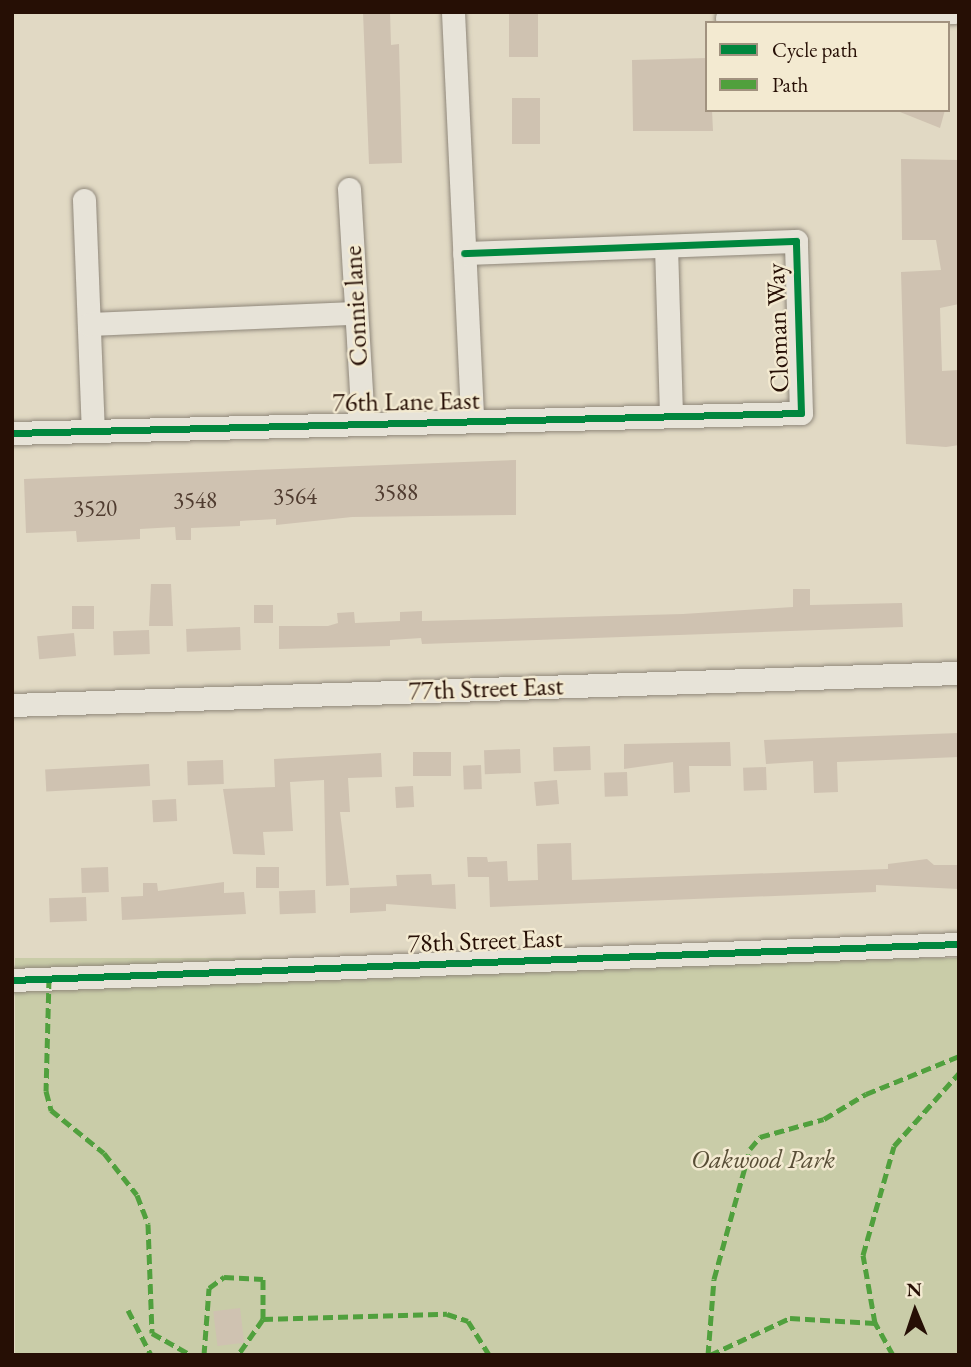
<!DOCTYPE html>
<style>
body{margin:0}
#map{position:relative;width:971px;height:1367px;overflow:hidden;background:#e1d9c4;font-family:"EB Garamond",serif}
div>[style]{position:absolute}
.green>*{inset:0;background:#c9cca8;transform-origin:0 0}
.building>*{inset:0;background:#cfc2b1;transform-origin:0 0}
.roads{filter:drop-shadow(0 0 2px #8f877a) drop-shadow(0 0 2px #8f877a)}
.minor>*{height:23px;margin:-11.5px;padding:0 11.5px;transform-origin:11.5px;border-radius:11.5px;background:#e7e3d8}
.quiet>*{height:5px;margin-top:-2.5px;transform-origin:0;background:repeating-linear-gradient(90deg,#50a03d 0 10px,transparent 0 15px)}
.cycleway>*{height:7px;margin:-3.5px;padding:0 3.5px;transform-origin:3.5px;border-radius:3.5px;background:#00873e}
span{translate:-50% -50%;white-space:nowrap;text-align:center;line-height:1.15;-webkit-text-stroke:5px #f3ead1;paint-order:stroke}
.number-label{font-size:23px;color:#503c30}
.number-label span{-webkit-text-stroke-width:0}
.street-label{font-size:26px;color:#260f05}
.park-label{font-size:26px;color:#584e36;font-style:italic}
.frame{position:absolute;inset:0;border:14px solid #260f05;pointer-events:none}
.legend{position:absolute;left:705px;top:21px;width:245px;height:91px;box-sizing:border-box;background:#f3ead1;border:2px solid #a1927f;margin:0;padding:9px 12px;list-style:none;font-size:21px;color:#260f05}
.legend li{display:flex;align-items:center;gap:14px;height:35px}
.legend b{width:35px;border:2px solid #a1927f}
.north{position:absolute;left:880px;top:1276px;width:70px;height:70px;-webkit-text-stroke:5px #f3ead1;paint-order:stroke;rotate:358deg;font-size:19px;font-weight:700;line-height:28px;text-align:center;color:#260f05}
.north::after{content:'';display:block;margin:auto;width:24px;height:32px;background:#260f05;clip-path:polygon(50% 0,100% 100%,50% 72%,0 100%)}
</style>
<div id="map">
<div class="green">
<i style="left:959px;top:958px;width:397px;height:944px;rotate:90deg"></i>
</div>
<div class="building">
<i style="clip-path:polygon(363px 12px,390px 12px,391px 45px,399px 44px,402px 163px,369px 164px)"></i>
<i style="left:509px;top:12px;width:29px;height:45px"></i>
<i style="clip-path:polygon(707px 58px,707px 110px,712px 110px,713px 131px,633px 131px,632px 60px)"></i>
<i style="left:512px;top:98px;width:28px;height:46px"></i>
<i style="clip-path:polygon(895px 110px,945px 110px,940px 128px)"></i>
<i style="clip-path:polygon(901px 159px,959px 160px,959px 304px,940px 308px,942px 371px,959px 370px,959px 445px,946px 447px,906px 444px,901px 272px,941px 270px,936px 240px,902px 240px)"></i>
<i style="clip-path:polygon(516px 460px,516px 515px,352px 517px,276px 525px,276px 519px,240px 521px,240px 526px,191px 528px,191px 540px,176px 540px,175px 527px,140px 529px,140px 539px,77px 542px,76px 531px,26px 533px,24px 479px)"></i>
<i style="clip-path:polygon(151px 584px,171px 584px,173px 626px,149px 626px)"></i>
<i style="clip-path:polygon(793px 589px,810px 589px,810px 605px,902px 603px,903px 627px,422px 644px,421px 638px,390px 640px,390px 646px,279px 649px,279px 626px,328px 626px,338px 623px,337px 613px,354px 612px,355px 623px,400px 621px,400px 612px,422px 611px,422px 621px,683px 614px,793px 607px)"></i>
<i style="left:273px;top:605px;width:18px;height:19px;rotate:90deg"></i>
<i style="left:72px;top:606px;width:22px;height:23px"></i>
<i style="left:240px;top:627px;width:23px;height:54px;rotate:88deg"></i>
<i style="left:149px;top:630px;width:24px;height:36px;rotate:88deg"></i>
<i style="left:74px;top:633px;width:23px;height:37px;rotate:85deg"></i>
<i style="clip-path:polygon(959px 733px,959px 757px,837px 762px,838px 792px,814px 793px,813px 761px,766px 764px,764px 740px)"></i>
<i style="clip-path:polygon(730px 742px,731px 766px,689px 766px,690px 792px,674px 793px,673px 762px,624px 769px,624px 744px)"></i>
<i style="left:590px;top:746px;width:24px;height:37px;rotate:88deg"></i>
<i style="left:520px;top:749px;width:24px;height:36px;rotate:88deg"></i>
<i style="left:451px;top:752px;width:24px;height:38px;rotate:90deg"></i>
<i style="clip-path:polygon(381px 753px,382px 777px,348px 778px,350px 812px,340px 812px,349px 885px,326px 886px,324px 780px,290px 782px,293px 831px,263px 832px,265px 855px,233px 854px,223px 789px,275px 787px,274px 759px)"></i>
<i style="left:223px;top:760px;width:24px;height:36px;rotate:88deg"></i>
<i style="left:149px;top:764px;width:22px;height:104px;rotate:87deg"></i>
<i style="left:481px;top:765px;width:24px;height:18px;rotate:88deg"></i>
<i style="left:766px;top:767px;width:23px;height:23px;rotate:88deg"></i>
<i style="left:627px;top:772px;width:24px;height:23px;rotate:88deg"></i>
<i style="left:557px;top:780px;width:24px;height:23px;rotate:85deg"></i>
<i style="left:413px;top:786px;width:21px;height:18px;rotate:87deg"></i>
<i style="left:176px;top:799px;width:22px;height:24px;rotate:87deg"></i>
<i style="clip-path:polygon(571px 843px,572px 880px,888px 869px,888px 864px,927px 859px,934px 865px,959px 865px,959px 889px,876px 885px,876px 892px,490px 907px,489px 877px,468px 877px,467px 857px,487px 857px,488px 862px,507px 861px,508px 881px,538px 880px,537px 844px)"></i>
<i style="left:108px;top:867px;width:25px;height:27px;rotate:88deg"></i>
<i style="left:256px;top:867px;width:23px;height:21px"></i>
<i style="clip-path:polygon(431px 874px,432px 885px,455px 884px,456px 909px,386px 904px,386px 911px,350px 913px,350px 888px,397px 886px,396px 875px)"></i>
<i style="clip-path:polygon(224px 882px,224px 893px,244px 892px,246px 914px,122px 920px,121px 897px,143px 896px,143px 883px,157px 883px,158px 891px)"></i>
<i style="left:315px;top:890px;width:23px;height:36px;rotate:88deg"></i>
<i style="left:86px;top:897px;width:24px;height:37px;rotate:88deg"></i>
<i style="left:240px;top:1308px;width:35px;height:27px;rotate:83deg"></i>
</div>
<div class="roads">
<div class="minor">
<i style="left:453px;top:12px;width:409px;rotate:87.3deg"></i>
<i style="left:727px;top:18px;width:226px;rotate:-1.5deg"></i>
<i style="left:349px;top:189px;width:235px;rotate:86.6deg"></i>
<i style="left:84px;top:200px;width:231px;rotate:87.8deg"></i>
<i style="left:666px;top:246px;width:170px;rotate:88.3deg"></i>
<i style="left:89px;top:324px;width:266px;rotate:-2.4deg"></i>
<i style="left:12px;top:433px;width:789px;rotate:-1.45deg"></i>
<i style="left:801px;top:413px;width:172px;rotate:-91.7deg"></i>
<i style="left:796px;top:241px;width:332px;rotate:177.9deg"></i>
<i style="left:12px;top:705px;width:948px;rotate:-1.94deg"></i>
<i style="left:12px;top:980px;width:948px;rotate:-2.18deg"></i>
</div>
</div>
<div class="quiet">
<i style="left:49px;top:978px;width:113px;rotate:91.5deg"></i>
<i style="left:46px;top:1091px;width:20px;rotate:75deg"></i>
<i style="left:51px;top:1110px;width:68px;rotate:39.1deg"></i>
<i style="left:104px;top:1153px;width:53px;rotate:51.8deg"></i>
<i style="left:137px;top:1195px;width:31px;rotate:69deg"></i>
<i style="left:148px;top:1224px;width:109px;rotate:87.9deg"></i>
<i style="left:128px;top:1310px;width:51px;rotate:62.9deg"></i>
<i style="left:263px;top:1319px;width:184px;rotate:-1.6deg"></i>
<i style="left:447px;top:1314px;width:22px;rotate:18deg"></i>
<i style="left:468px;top:1321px;width:40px;rotate:58deg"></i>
<i style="left:152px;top:1333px;width:45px;rotate:29.4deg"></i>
<i style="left:204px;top:1355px;width:67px;rotate:-85.7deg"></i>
<i style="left:209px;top:1288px;width:19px;rotate:-36deg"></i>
<i style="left:224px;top:1277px;width:39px;rotate:3deg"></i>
<i style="left:263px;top:1279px;width:40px;rotate:90deg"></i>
<i style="left:263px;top:1319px;width:44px;rotate:124.8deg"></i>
<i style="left:708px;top:1355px;width:76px;rotate:-85.5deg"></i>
<i style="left:714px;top:1279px;width:135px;rotate:-74.5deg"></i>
<i style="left:750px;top:1149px;width:16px;rotate:-50deg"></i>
<i style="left:760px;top:1137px;width:66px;rotate:-15.7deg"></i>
<i style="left:824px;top:1119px;width:49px;rotate:-30.8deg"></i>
<i style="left:866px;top:1094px;width:100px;rotate:-22.2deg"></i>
<i style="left:710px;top:1355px;width:88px;rotate:-24.8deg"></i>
<i style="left:790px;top:1318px;width:85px;rotate:3.4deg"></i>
<i style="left:893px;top:1355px;width:37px;rotate:-119deg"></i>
<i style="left:875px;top:1323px;width:69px;rotate:-100deg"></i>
<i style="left:863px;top:1255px;width:113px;rotate:-74.1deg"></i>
<i style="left:894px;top:1146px;width:98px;rotate:-48.3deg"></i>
</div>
<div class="cycleway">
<i style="left:12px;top:433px;width:789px;rotate:-1.45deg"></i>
<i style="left:801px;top:413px;width:172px;rotate:-91.7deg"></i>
<i style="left:796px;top:241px;width:332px;rotate:177.9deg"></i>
<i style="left:12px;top:980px;width:948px;rotate:-2.18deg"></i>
</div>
<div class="number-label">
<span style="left:396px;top:492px">3588</span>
<span style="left:295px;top:496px">3564</span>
<span style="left:195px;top:500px">3548</span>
<span style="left:95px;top:508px">3520</span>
</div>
<div class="street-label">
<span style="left:356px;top:306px;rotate:-93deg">Connie lane</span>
<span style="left:778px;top:328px;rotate:-92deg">Cloman Way</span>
<span style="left:406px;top:402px;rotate:-1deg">76th Lane East</span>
<span style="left:486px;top:689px;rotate:-2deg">77th Street East</span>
<span style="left:485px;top:941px;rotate:-2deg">78th Street East</span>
</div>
<div class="park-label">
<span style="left:763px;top:1160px">Oakwood Park</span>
</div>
<div class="frame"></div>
<ul class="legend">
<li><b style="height:9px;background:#00873e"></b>Cycle path</li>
<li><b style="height:9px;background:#50a03d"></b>Path</li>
</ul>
<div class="north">N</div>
</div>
